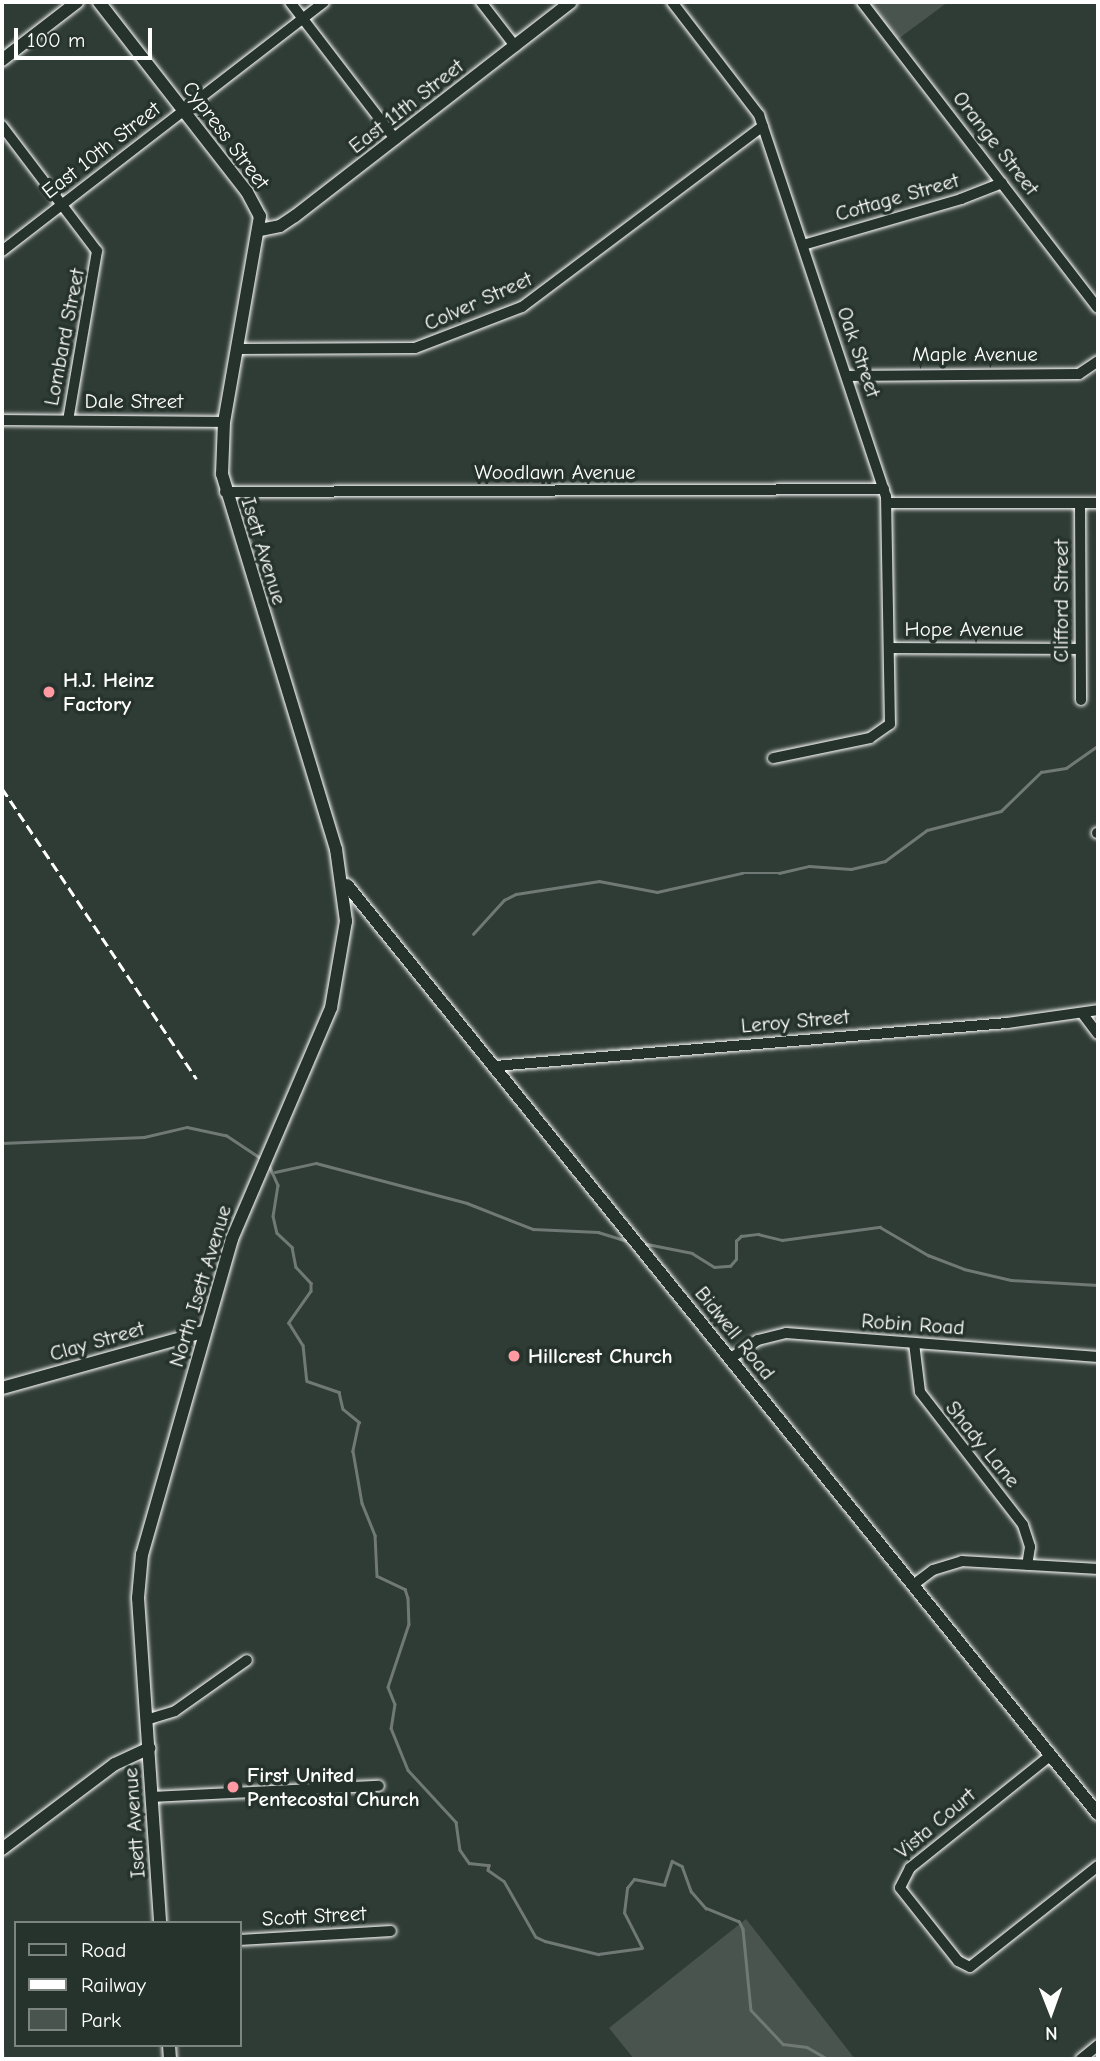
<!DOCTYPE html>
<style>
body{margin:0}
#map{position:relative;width:1100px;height:2061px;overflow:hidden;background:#2f3b35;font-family:"Comic Neue",sans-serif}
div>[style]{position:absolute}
.green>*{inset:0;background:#4a544f}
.stream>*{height:2.5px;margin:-1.25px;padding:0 1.25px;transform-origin:1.25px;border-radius:1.25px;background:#707975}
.roads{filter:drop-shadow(0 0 2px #fff) drop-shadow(0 0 2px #fff)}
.street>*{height:10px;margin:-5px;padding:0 5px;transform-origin:5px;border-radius:5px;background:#26332d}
.secondary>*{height:12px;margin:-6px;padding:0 6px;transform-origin:6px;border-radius:6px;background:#26332d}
.rail>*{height:2.5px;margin-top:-1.25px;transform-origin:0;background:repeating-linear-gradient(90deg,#fff 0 10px,transparent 0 15px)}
.dots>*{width:19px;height:19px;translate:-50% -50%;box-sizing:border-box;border:4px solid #26332d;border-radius:50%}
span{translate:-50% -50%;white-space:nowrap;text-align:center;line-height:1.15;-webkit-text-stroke:7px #26332d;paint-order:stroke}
.street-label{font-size:21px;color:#fff}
.poi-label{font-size:21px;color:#fff;font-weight:700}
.left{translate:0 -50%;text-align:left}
.frame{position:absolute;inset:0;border:4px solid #fff;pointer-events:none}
.legend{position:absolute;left:14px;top:1921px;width:228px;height:126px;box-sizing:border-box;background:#26332d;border:2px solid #7d8581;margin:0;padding:9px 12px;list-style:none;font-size:21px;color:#fff}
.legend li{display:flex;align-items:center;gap:14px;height:35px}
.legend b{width:35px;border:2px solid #7d8581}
.north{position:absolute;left:1016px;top:1977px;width:70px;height:70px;-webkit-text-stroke:5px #26332d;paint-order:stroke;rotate:179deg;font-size:19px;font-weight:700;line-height:28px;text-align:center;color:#fff}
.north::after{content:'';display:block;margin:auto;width:24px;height:32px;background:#fff;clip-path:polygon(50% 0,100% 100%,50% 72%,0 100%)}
.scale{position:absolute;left:14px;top:28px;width:138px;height:32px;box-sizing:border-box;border:4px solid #fff;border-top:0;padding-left:9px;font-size:21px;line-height:24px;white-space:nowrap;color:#fff;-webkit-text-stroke:5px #26332d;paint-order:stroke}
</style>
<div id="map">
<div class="green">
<i style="clip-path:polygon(862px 2px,948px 2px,894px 42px)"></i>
<i style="clip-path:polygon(746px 1919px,855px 2059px,634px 2059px,609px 2028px)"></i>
</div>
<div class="stream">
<i style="left:473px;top:934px;width:46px;rotate:-47.6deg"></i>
<i style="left:504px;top:900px;width:13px;rotate:-27deg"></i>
<i style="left:516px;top:894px;width:84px;rotate:-8.9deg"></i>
<i style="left:599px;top:881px;width:59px;rotate:10.7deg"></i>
<i style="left:657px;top:892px;width:87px;rotate:-12.6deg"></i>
<i style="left:742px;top:873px;width:37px"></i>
<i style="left:779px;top:873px;width:31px;rotate:-13deg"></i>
<i style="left:809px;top:866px;width:42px;rotate:4.1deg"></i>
<i style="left:851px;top:869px;width:35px;rotate:-13deg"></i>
<i style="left:885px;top:861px;width:52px;rotate:-36.4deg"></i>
<i style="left:927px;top:830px;width:76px;rotate:-14.4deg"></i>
<i style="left:1001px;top:811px;width:56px;rotate:-44.3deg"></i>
<i style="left:1041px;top:772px;width:25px;rotate:-9deg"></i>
<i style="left:1066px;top:768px;width:39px;rotate:-35deg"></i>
<i style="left:2px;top:1143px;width:142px;rotate:-2.4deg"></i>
<i style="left:144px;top:1137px;width:44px;rotate:-13.1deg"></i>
<i style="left:187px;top:1127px;width:40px;rotate:12deg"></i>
<i style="left:226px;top:1135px;width:43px;rotate:33.7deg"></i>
<i style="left:269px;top:1165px;width:22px;rotate:66deg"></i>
<i style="left:278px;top:1185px;width:31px;rotate:99deg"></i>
<i style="left:273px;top:1216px;width:17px;rotate:77deg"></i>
<i style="left:277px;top:1233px;width:21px;rotate:43deg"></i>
<i style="left:292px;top:1247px;width:20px;rotate:79deg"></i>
<i style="left:296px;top:1267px;width:22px;rotate:47deg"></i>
<i style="left:311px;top:1283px;width:8px;rotate:90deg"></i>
<i style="left:311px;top:1291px;width:39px;rotate:125deg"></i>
<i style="left:289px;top:1323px;width:26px;rotate:58deg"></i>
<i style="left:303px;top:1345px;width:36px;rotate:84deg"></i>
<i style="left:307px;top:1381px;width:34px;rotate:19deg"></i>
<i style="left:339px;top:1392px;width:17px;rotate:77deg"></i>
<i style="left:343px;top:1409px;width:21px;rotate:39deg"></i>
<i style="left:359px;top:1422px;width:30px;rotate:102deg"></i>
<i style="left:353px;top:1451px;width:53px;rotate:80.2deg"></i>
<i style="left:362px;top:1503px;width:35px;rotate:68deg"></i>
<i style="left:375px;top:1535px;width:41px;rotate:87.2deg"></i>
<i style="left:377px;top:1576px;width:31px;rotate:25deg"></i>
<i style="left:405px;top:1589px;width:9px;rotate:72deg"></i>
<i style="left:408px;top:1598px;width:26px;rotate:88deg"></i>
<i style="left:409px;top:1624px;width:66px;rotate:108.4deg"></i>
<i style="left:388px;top:1687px;width:18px;rotate:68deg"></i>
<i style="left:395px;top:1704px;width:24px;rotate:99deg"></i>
<i style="left:391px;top:1728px;width:45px;rotate:68deg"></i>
<i style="left:408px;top:1770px;width:71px;rotate:47.3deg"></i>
<i style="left:456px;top:1822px;width:28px;rotate:82deg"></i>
<i style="left:460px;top:1850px;width:16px;rotate:55deg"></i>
<i style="left:469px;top:1863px;width:20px;rotate:6deg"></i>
<i style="left:489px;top:1865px;width:5px;rotate:101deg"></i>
<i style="left:488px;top:1870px;width:19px;rotate:35deg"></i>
<i style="left:504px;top:1881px;width:64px;rotate:60.3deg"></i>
<i style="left:536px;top:1937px;width:10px;rotate:24deg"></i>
<i style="left:545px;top:1941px;width:55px;rotate:13.8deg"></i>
<i style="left:598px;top:1954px;width:44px;rotate:-7.8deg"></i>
<i style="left:642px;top:1948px;width:39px;rotate:-117deg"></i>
<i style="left:624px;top:1913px;width:25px;rotate:-83deg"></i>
<i style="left:627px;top:1888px;width:11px;rotate:-52deg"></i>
<i style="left:634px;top:1879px;width:31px;rotate:11deg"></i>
<i style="left:664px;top:1885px;width:25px;rotate:-72deg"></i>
<i style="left:672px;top:1861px;width:11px;rotate:27deg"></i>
<i style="left:682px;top:1866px;width:27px;rotate:70deg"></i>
<i style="left:691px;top:1891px;width:23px;rotate:49deg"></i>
<i style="left:706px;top:1908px;width:35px;rotate:22deg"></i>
<i style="left:739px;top:1921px;width:9px;rotate:63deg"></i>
<i style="left:743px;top:1929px;width:81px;rotate:84.4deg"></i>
<i style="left:751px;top:2010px;width:47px;rotate:46.7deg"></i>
<i style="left:783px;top:2044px;width:24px;rotate:7deg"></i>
<i style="left:807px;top:2047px;width:24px;rotate:30deg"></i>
<i style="left:275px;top:1172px;width:42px;rotate:-12.4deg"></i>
<i style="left:316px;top:1163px;width:156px;rotate:14.8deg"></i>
<i style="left:467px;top:1203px;width:71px;rotate:21.5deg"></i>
<i style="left:533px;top:1229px;width:65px;rotate:2.6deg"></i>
<i style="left:598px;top:1232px;width:31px;rotate:17deg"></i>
<i style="left:642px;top:1243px;width:51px;rotate:11.3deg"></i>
<i style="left:692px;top:1253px;width:26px;rotate:32deg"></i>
<i style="left:714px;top:1267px;width:16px;rotate:-4deg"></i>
<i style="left:730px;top:1266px;width:9px;rotate:-49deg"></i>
<i style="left:736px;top:1259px;width:18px;rotate:-90deg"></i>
<i style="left:736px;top:1241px;width:7px;rotate:-45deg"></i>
<i style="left:741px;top:1236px;width:17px;rotate:-7deg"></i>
<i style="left:758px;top:1234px;width:25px;rotate:14deg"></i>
<i style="left:782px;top:1240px;width:99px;rotate:-7.6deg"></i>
<i style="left:880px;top:1227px;width:56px;rotate:30.3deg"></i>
<i style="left:928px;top:1255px;width:39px;rotate:21deg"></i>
<i style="left:964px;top:1269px;width:48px;rotate:13.2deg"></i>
<i style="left:1011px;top:1280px;width:87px;rotate:3.3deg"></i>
<i style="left:2px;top:2033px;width:26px;rotate:88deg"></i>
</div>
<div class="roads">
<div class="street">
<i style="left:290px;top:2px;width:173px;rotate:52.5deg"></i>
<i style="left:481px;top:2px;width:56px;rotate:52.3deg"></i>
<i style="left:672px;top:2px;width:143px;rotate:52.4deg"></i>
<i style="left:759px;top:115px;width:402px;rotate:71.6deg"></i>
<i style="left:886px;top:496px;width:228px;rotate:89deg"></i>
<i style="left:890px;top:724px;width:24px;rotate:145deg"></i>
<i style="left:870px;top:738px;width:99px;rotate:168.3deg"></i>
<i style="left:862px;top:2px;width:386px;rotate:52.4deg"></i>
<i style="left:2px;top:126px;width:157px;rotate:52.8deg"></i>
<i style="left:97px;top:251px;width:171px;rotate:99.7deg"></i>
<i style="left:803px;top:245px;width:165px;rotate:-16.2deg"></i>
<i style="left:961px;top:199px;width:44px;rotate:-21.3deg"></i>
<i style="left:2px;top:251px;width:407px;rotate:-37.7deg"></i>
<i style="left:237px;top:349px;width:178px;rotate:-0.3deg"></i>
<i style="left:415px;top:348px;width:115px;rotate:-21deg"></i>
<i style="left:522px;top:307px;width:301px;rotate:-36.9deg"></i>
<i style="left:847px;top:376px;width:232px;rotate:-0.5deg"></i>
<i style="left:1079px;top:374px;width:23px;rotate:-34deg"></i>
<i style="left:2px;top:420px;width:222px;rotate:0.5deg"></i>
<i style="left:225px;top:492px;width:659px;rotate:-0.26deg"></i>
<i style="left:887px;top:503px;width:211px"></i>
<i style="left:1080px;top:503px;width:197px;rotate:89.7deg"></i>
<i style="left:890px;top:648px;width:189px;rotate:0.3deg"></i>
<i style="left:1097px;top:833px;width:1px"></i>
<i style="left:1082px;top:1013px;width:26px;rotate:53deg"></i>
<i style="left:495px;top:1066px;width:514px;rotate:-4.8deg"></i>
<i style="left:1007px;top:1023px;width:92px;rotate:-8.1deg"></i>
<i style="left:914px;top:1343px;width:49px;rotate:83deg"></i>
<i style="left:920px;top:1392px;width:168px;rotate:52.2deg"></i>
<i style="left:1023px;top:1525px;width:23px;rotate:72deg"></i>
<i style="left:1030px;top:1547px;width:18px;rotate:99deg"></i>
<i style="left:731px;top:1358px;width:32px;rotate:-34deg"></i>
<i style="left:758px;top:1340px;width:29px;rotate:-14deg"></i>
<i style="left:786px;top:1333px;width:313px;rotate:4.4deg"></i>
<i style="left:913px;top:1585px;width:25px;rotate:-37deg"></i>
<i style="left:933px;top:1570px;width:30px;rotate:-17deg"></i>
<i style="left:962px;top:1561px;width:136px;rotate:3.4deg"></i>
<i style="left:146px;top:1720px;width:30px;rotate:-17deg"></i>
<i style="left:175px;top:1711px;width:88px;rotate:-35.3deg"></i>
<i style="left:1051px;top:1755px;width:181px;rotate:141.3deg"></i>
<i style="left:910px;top:1868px;width:22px;rotate:117deg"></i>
<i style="left:900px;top:1888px;width:93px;rotate:51.5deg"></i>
<i style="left:958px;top:1961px;width:13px;rotate:27deg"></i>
<i style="left:970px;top:1967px;width:163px;rotate:-38.3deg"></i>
<i style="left:151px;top:1797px;width:228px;rotate:-2.8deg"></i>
<i style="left:240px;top:1940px;width:151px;rotate:-3.4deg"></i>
<i style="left:1081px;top:2059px;width:22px;rotate:-39deg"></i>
</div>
<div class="secondary">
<i style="left:99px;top:2px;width:241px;rotate:52.1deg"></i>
<i style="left:247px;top:192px;width:27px;rotate:62deg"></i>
<i style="left:260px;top:216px;width:209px;rotate:99.9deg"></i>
<i style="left:224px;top:422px;width:52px;rotate:92.2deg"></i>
<i style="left:222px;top:474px;width:392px;rotate:73.1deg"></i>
<i style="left:336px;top:849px;width:73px;rotate:82.1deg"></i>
<i style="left:346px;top:921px;width:88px;rotate:99.8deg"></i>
<i style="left:331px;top:1008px;width:251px;rotate:113.2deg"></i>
<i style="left:232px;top:1239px;width:328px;rotate:105.9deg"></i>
<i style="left:142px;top:1554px;width:44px;rotate:95.2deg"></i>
<i style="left:138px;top:1598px;width:326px;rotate:86.1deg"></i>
<i style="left:2px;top:60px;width:95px;rotate:-37.7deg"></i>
<i style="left:260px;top:230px;width:20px;rotate:-11deg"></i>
<i style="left:280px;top:226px;width:18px;rotate:-34deg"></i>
<i style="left:295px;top:216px;width:349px;rotate:-37.8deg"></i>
<i style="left:347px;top:885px;width:1195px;rotate:51.05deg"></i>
<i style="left:2px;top:1388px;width:209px;rotate:-15.6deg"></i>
<i style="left:2px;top:1849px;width:141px;rotate:-37deg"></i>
<i style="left:115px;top:1764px;width:38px;rotate:-25deg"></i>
<i style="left:169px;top:2045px;width:14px;rotate:86deg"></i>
</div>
</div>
<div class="rail">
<i style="left:2px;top:788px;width:350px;rotate:56.2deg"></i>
</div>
<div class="dots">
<i style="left:49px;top:692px;background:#ff9aa2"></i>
<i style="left:514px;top:1356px;background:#ff9aa2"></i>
<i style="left:233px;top:1787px;background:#ff9aa2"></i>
</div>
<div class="street-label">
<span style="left:406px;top:106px;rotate:-38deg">East 11th Street</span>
<span style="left:226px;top:135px;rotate:53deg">Cypress Street</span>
<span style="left:996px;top:143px;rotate:52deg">Orange Street</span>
<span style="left:101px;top:150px;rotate:-38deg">East 10th Street</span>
<span style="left:897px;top:197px;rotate:-16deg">Cottage Street</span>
<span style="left:478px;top:301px;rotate:-24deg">Colver Street</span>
<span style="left:64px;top:337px;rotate:-79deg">Lombard Street</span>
<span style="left:859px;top:352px;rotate:71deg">Oak Street</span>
<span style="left:975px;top:354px">Maple Avenue</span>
<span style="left:134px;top:401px">Dale Street</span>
<span style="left:555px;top:472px">Woodlawn Avenue</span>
<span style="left:264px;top:551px;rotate:73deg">Isett Avenue</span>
<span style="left:1061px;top:601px;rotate:-90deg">Clifford Street</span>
<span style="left:964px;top:629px">Hope Avenue</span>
<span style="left:795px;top:1021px;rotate:-5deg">Leroy Street</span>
<span style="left:200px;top:1286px;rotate:-73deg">North Isett Avenue</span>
<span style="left:913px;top:1324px;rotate:4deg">Robin Road</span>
<span style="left:735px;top:1333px;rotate:51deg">Bidwell Road</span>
<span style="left:97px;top:1341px;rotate:-16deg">Clay Street</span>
<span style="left:983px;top:1444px;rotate:51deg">Shady Lane</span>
<span style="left:134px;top:1823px;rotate:-94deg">Isett Avenue</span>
<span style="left:935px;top:1823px;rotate:-40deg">Vista Court</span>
<span style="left:314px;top:1916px;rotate:-3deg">Scott Street</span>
</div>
<div class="poi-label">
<span class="left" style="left:63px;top:692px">H.J. Heinz<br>Factory</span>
<span class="left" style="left:528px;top:1356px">Hillcrest Church</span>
<span class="left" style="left:247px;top:1787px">First United<br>Pentecostal Church</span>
</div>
<div class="frame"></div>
<ul class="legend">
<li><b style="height:9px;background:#26332d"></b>Road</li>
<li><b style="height:9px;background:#fff"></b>Railway</li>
<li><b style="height:19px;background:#4a544f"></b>Park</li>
</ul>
<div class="north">N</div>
<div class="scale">100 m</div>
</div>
